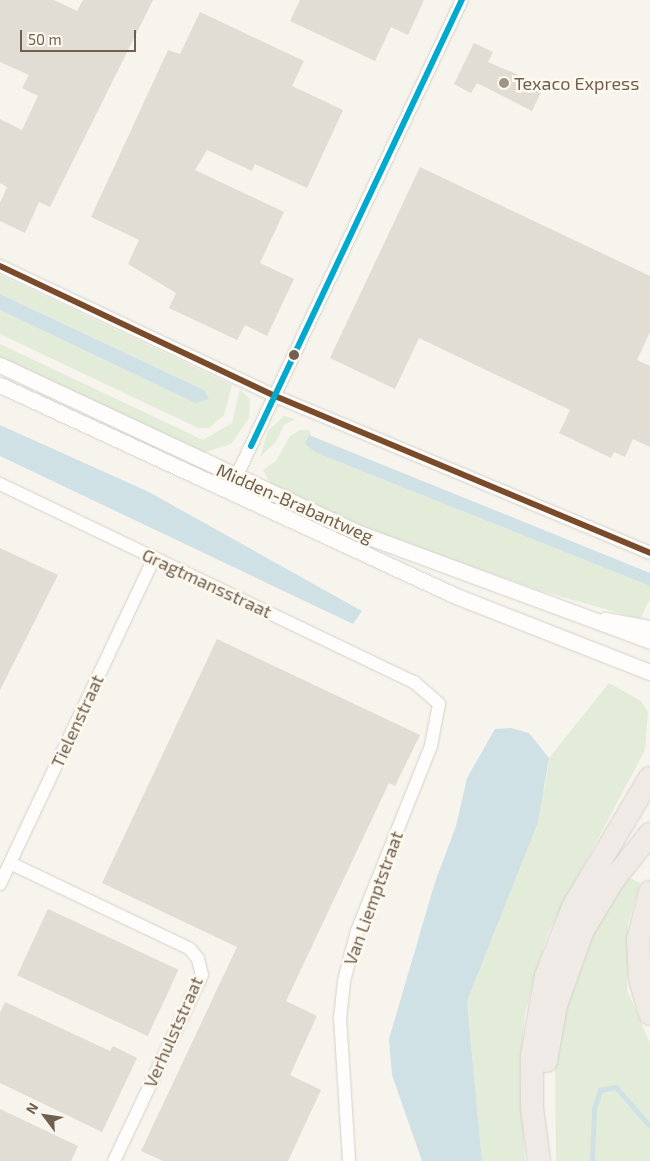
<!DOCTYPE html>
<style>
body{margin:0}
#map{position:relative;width:650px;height:1161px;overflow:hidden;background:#f6f4ed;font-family:"Exo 2",sans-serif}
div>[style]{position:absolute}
.green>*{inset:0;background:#e2ecd9}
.water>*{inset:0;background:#d0e1e5}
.stream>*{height:4.5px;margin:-2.25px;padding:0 2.25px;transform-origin:2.25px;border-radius:2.25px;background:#d0e1e5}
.building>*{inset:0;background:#e1dcd4;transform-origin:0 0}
.roads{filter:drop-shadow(0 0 1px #d5d1cb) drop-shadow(0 0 1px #d5d1cb)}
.minor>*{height:12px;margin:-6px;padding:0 6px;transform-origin:6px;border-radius:6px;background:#fefdfc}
.tertiary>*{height:15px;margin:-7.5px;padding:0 7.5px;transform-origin:7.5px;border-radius:7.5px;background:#fefdfc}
.motorway>*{height:22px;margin:-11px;padding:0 11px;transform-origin:11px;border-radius:11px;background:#efeae6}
.bus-1>*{height:6px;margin:-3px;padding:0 3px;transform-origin:3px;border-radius:3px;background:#7a4b2a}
.bus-2>*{height:6px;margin:-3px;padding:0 3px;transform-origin:3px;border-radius:3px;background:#00a9ce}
.dots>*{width:14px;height:14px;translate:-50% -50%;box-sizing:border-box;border:2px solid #fdf9ef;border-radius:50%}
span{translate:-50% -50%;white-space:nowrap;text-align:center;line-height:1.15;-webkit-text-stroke:5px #fdf9ef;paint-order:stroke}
.poi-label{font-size:18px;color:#715f50}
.left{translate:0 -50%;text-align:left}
.street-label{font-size:18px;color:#715f50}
.north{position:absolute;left:20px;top:1091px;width:50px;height:50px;-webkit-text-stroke:4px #fdf9ef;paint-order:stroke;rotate:301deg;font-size:14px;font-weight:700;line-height:20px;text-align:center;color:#715f50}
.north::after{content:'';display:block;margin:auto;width:18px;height:22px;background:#715f50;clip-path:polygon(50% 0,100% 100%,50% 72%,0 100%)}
.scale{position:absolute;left:20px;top:30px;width:116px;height:22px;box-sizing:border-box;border:2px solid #715f50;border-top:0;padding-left:6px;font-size:15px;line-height:18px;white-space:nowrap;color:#715f50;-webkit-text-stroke:4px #fdf9ef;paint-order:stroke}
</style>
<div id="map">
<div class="green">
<i style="clip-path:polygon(0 275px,232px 385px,224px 415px,209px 428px,198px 428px,0 334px,0 310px,195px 403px,204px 390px,0 294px)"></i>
<i style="clip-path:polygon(0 344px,203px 440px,232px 423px,240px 389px,250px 399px,249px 418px,231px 444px,202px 453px,0 360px)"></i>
<i style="clip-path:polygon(284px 416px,295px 419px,284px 425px,276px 442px,260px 457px,268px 431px)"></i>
<i style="clip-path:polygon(300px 430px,309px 430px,317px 453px,650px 586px,650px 599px,640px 619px,538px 590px,361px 527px,273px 487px,263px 470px,276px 461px,290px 436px)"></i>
<i style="clip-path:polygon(609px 683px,641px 701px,648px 712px,645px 750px,548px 933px,537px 968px,525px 1014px,520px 1068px,525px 1161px,482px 1161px,467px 1001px,545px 786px,549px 758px)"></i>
<i style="clip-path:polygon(628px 877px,640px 883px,628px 923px,627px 990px,650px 1043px,650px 1161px,556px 1161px,555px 1053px,577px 960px)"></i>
</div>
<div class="water">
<i style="clip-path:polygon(0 294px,204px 390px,209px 399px,195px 403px,0 310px)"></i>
<i style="clip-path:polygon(0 425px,149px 492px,362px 611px,353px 624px,0 456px)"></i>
<i style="clip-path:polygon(309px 435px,650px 573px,650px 586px,317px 453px,305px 444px)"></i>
<i style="clip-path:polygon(511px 728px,529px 733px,549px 758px,538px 822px,467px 1001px,482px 1161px,422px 1161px,392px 1075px,389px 1039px,435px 882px,456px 826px,467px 778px,495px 729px)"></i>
</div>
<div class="stream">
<i style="left:592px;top:1161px;width:52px;rotate:-87.8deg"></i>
<i style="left:594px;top:1109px;width:20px;rotate:-72deg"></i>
<i style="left:600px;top:1090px;width:16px;rotate:-11deg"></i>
<i style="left:616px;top:1087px;width:52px;rotate:48.9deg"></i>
</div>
<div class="building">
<i style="clip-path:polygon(0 0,54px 0,77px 11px,83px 0,153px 0,50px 207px,39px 202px,25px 233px,0 221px,0 203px,7px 187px,0 183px,0 119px,22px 130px,38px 96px,22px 88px,29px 75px,0 62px)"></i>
<i style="clip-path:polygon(300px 0,424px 0,408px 35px,391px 27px,375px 61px,290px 21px)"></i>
<i style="clip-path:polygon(200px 12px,304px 61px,292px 86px,343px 110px,307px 188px,255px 164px,252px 171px,207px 150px,195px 170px,284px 212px,260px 263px,294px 279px,267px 336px,245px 325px,237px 340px,169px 308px,176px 293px,128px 264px,139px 240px,91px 217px,168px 50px,180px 54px)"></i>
<i style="clip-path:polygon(474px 43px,493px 52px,488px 62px,544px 86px,532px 111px,477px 83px,471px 93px,454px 84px)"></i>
<i style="clip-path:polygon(420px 167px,650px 276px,650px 332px,637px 360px,650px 366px,650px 447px,633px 439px,625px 457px,614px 452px,611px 458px,559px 433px,570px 410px,419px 338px,395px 389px,330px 358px)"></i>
<i style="clip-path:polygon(0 548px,58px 575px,0 690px)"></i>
<i style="clip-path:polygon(217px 639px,420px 735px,395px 786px,389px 783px,286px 1001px,317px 1016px,290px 1075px,321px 1090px,288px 1161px,163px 1161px,141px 1151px,237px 947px,102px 883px)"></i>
<i style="left:48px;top:909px;width:144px;height:73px;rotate:25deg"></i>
<i style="clip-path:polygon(5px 1002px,110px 1051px,113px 1046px,137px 1058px,102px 1132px,0 1083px,0 1013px)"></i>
<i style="clip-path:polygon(0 1109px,78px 1146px,71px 1161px,0 1161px)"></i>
</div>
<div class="roads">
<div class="minor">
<i style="left:0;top:266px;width:304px;rotate:25.3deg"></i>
<i style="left:275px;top:396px;width:407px;rotate:22.7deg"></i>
<i style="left:0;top:484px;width:459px;rotate:25.6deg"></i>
<i style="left:414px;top:682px;width:33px;rotate:41deg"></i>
<i style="left:439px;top:704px;width:43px;rotate:100.8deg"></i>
<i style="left:431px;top:746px;width:199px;rotate:111.8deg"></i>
<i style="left:357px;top:931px;width:52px;rotate:104.6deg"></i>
<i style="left:344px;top:981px;width:36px;rotate:96deg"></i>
<i style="left:340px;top:1017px;width:144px;rotate:86.4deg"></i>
<i style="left:229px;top:492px;width:544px;rotate:-64.66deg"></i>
<i style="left:10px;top:863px;width:199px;rotate:25.5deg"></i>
<i style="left:190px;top:949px;width:13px;rotate:51deg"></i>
<i style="left:198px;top:959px;width:16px;rotate:76deg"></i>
<i style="left:202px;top:975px;width:206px;rotate:115.3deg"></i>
<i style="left:0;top:884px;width:361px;rotate:-64.7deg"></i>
</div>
<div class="tertiary">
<i style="left:0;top:365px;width:393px;rotate:25.1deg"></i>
<i style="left:356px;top:532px;width:314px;rotate:20.3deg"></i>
<i style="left:0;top:385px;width:502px;rotate:24.83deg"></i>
<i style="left:456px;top:596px;width:208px;rotate:21.4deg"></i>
<i style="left:605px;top:620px;width:46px;rotate:10.1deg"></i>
</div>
<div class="motorway">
<i style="left:650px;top:892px;width:49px;rotate:104deg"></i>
<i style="left:638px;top:940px;width:39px;rotate:87deg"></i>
<i style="left:640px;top:979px;width:36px;rotate:74deg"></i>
<i style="left:546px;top:1061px;width:57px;rotate:-79.9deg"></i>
<i style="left:556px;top:1005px;width:80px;rotate:-70.2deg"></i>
<i style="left:583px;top:930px;width:58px;rotate:-59deg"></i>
<i style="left:613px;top:880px;width:59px;rotate:-51.2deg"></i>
<i style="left:539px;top:1161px;width:53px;rotate:-97.5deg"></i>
<i style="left:532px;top:1108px;width:52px;rotate:-90deg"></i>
<i style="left:532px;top:1056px;width:81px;rotate:-80.1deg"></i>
<i style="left:546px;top:976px;width:74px;rotate:-68.6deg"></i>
<i style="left:573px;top:907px;width:150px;rotate:-59.2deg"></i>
</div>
</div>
<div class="bus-1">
<i style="left:0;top:266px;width:304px;rotate:25.3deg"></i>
<i style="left:275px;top:396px;width:407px;rotate:22.7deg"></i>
</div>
<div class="bus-2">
<i style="left:251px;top:446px;width:493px;rotate:-64.7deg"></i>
</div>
<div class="dots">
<i style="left:504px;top:83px;background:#a09387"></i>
<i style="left:294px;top:355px;background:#715f50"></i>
</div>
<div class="poi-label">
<span class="left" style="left:514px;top:83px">Texaco Express</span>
</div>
<div class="street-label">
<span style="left:295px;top:503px;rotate:24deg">Midden-Brabantweg</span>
<span style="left:207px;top:583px;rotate:25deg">Gragtmansstraat</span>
<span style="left:77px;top:721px;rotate:-65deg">Tielenstraat</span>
<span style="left:373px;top:898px;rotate:-70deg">Van Liemptstraat</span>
<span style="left:173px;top:1032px;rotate:-66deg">Verhulststraat</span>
</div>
<div class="north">N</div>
<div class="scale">50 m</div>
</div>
